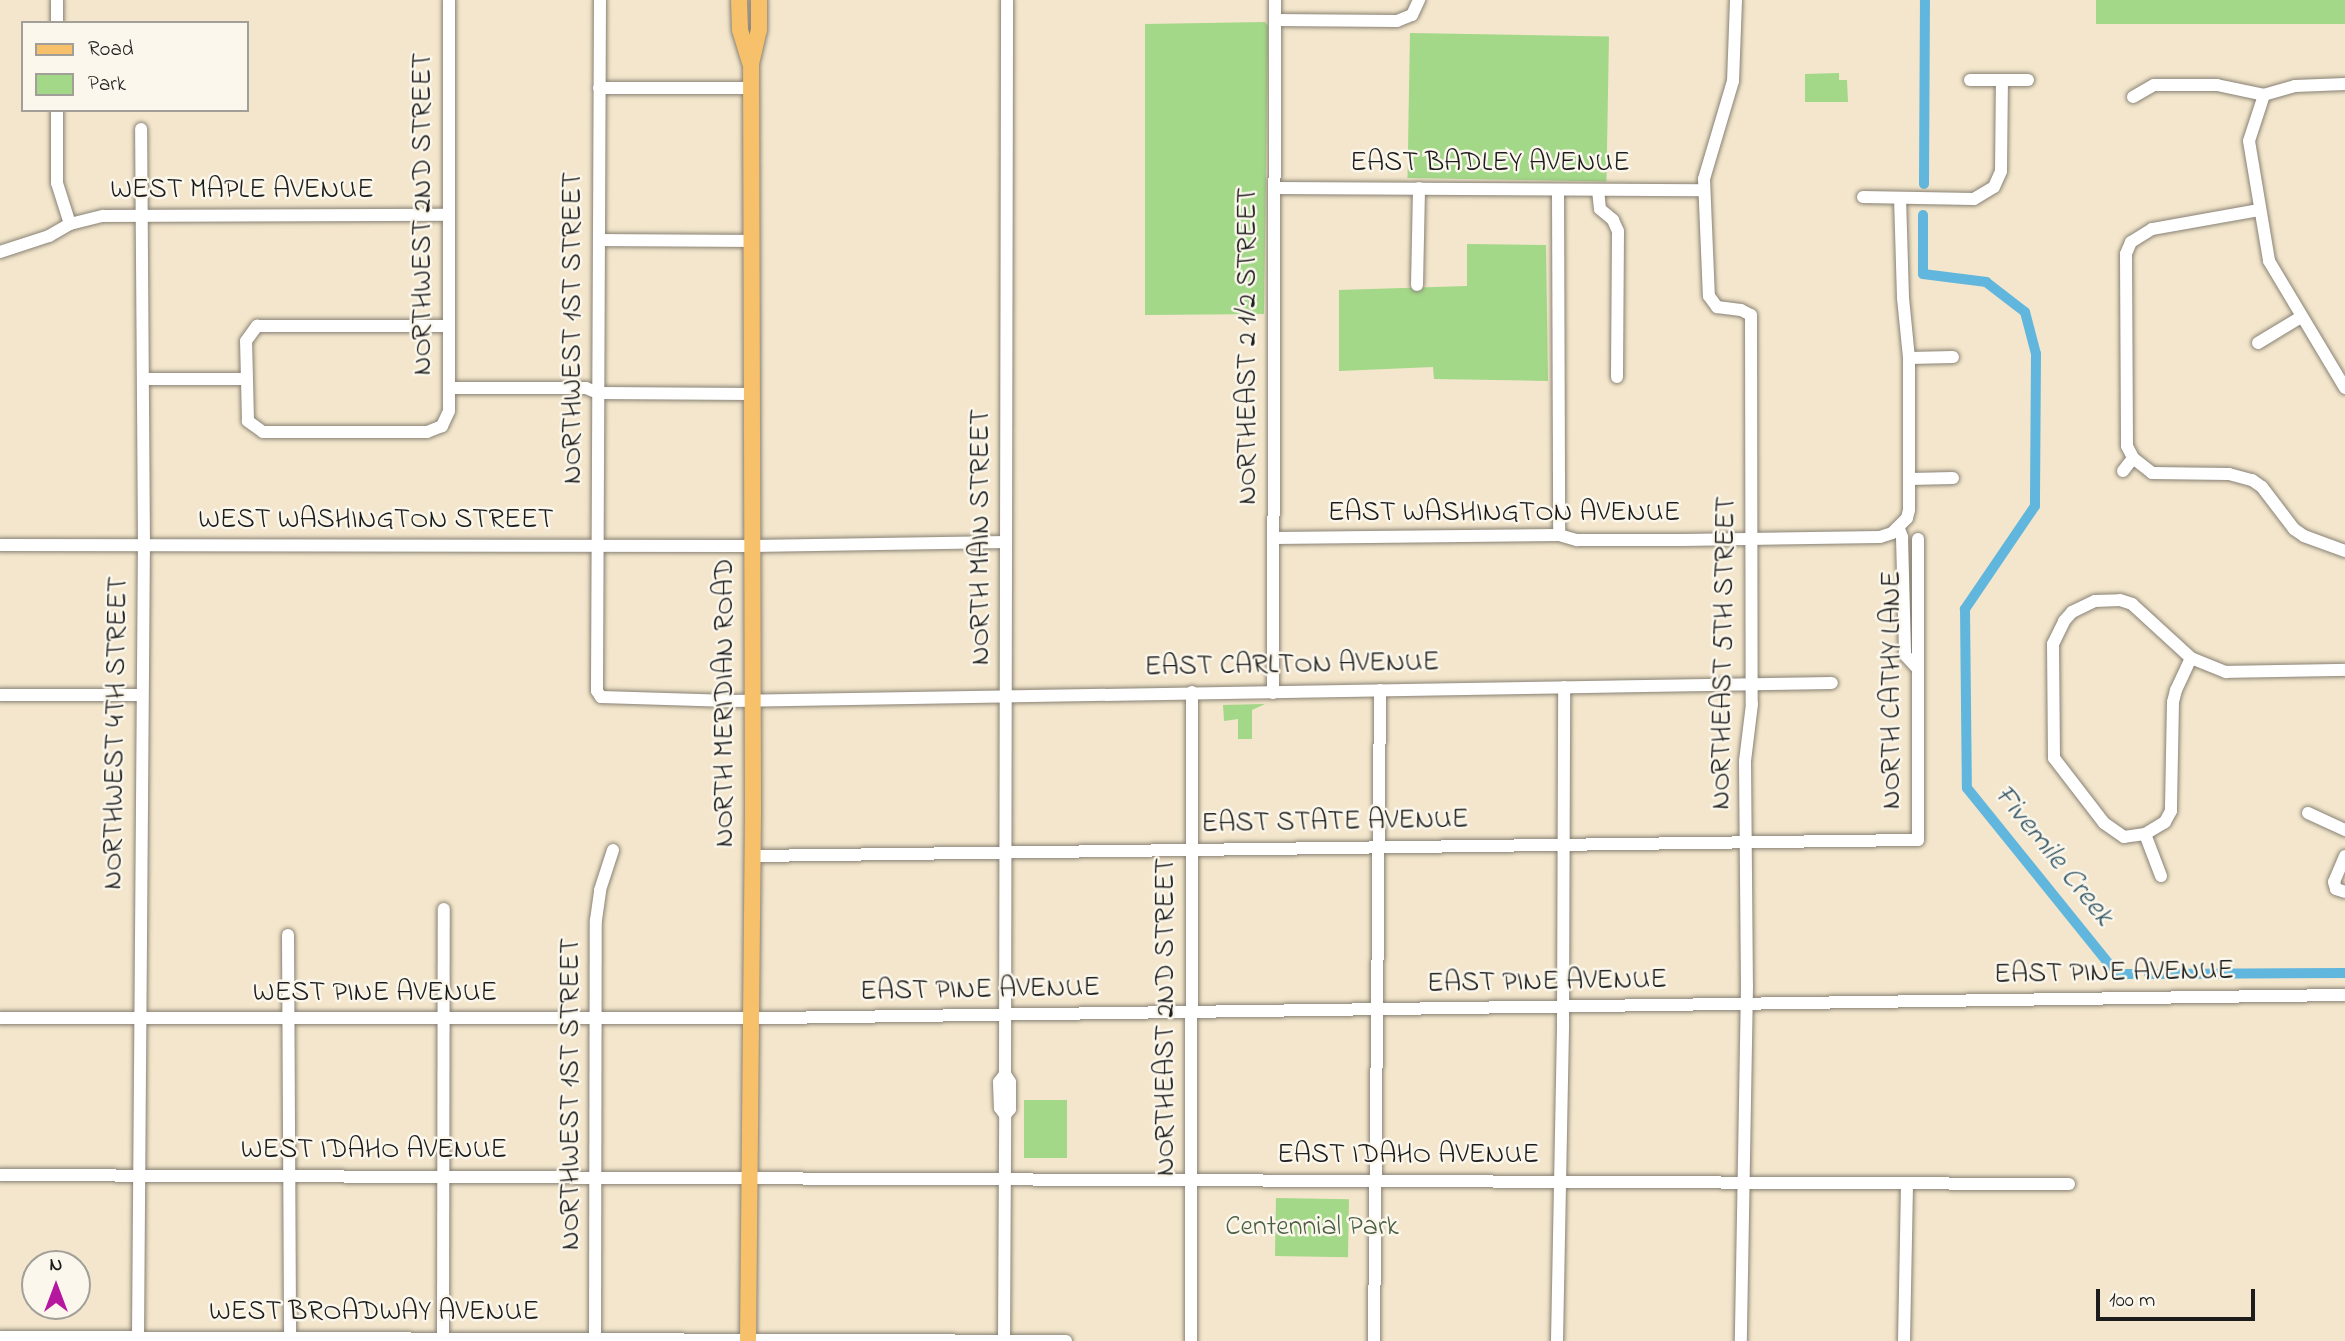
<!DOCTYPE html>
<style>
body{margin:0}
#map{position:relative;width:2345px;height:1341px;overflow:hidden;background:#f3e6cc;font-family:"Indie Flower",sans-serif}
div>[style]{position:absolute}
.green>*{inset:0;background:#a3d888;transform-origin:0 0}
.canal>*{height:10px;margin:-5px;padding:0 5px;transform-origin:5px;border-radius:5px;background:#61b6dd}
.roads{filter:drop-shadow(0 0 2px #888174) drop-shadow(0 0 2px #888174)}
.minor>*{height:12px;margin:-6px;padding:0 6px;transform-origin:6px;border-radius:6px;background:#fff}
.major>*{height:16px;margin:-8px;padding:0 8px;transform-origin:8px;border-radius:8px;background:#f7c06b}
span{translate:-50% -50%;white-space:nowrap;text-align:center;line-height:1.15;-webkit-text-stroke:5px #fbf7ec;paint-order:stroke}
.street-label{font-size:28px;color:#1c1c1c}
.park-label{font-size:28px;color:#4b5e42}
.water-label{font-size:30px;color:#385a69;font-style:italic}
.legend{position:absolute;left:21px;top:21px;width:228px;height:91px;box-sizing:border-box;background:#fbf7ec;border:2px solid #a29f99;margin:0;padding:9px 12px;list-style:none;font-size:21px;color:#1c1c1c}
.legend li{display:flex;align-items:center;gap:14px;height:35px}
.legend b{width:35px;border:2px solid #a29f99}
.north{position:absolute;left:21px;top:1250px;width:70px;height:70px;box-sizing:border-box;background:#fbf7ec;border:2px solid #a29f99;border-radius:50%;rotate:0deg;font-size:19px;font-weight:700;line-height:28px;text-align:center;color:#1c1c1c}
.north::after{content:'';display:block;margin:auto;width:24px;height:32px;background:#b5179e;clip-path:polygon(50% 0,100% 100%,50% 72%,0 100%)}
.scale{position:absolute;left:2096px;top:1289px;width:159px;height:32px;box-sizing:border-box;border:4px solid #1c1c1c;border-top:0;padding-left:9px;font-size:21px;line-height:24px;white-space:nowrap;color:#1c1c1c;-webkit-text-stroke:5px #fbf7ec;paint-order:stroke}
</style>
<div id="map">
<div class="green">
<i style="left:2096px;top:0;width:249px;height:24px"></i>
<i style="clip-path:polygon(1265px 22px,1268px 26px,1264px 314px,1145px 315px,1145px 24px)"></i>
<i style="left:1410px;top:33px;width:199px;height:145px;rotate:1deg"></i>
<i style="clip-path:polygon(1839px 73px,1839px 80px,1847px 80px,1848px 102px,1805px 102px,1805px 74px)"></i>
<i style="clip-path:polygon(1467px 244px,1546px 245px,1548px 381px,1434px 379px,1433px 367px,1339px 371px,1339px 290px,1467px 286px)"></i>
<i style="clip-path:polygon(1265px 704px,1252px 710px,1252px 739px,1238px 739px,1238px 719px,1224px 721px,1223px 705px)"></i>
<i style="left:1024px;top:1100px;width:43px;height:58px"></i>
<i style="left:1276px;top:1198px;width:73px;height:58px;rotate:1deg"></i>
</div>
<div class="canal">
<i style="left:1924px;top:184px;width:184px;rotate:-89.7deg"></i>
<i style="left:1923px;top:215px;width:59px;rotate:90deg"></i>
<i style="left:1923px;top:274px;width:64px;rotate:7.2deg"></i>
<i style="left:1986px;top:282px;width:49px;rotate:37.6deg"></i>
<i style="left:2025px;top:312px;width:43px;rotate:75.3deg"></i>
<i style="left:2036px;top:354px;width:152px;rotate:90.4deg"></i>
<i style="left:2035px;top:506px;width:125px;rotate:124.2deg"></i>
<i style="left:1965px;top:609px;width:179px;rotate:89.4deg"></i>
<i style="left:1967px;top:788px;width:239px;rotate:51.1deg"></i>
<i style="left:2117px;top:974px;width:15px"></i>
<i style="left:2149px;top:974px;width:196px;rotate:-0.3deg"></i>
</div>
<div class="roads">
<div class="minor">
<i style="left:57px;top:0;width:23px;rotate:90deg"></i>
<i style="left:449px;top:0;width:411px;rotate:90deg"></i>
<i style="left:449px;top:411px;width:17px;rotate:115deg"></i>
<i style="left:442px;top:426px;width:16px;rotate:158deg"></i>
<i style="left:427px;top:432px;width:164px;rotate:180deg"></i>
<i style="left:263px;top:432px;width:19px;rotate:-144deg"></i>
<i style="left:248px;top:421px;width:80px;rotate:-91.4deg"></i>
<i style="left:246px;top:341px;width:19px;rotate:-54deg"></i>
<i style="left:257px;top:326px;width:192px"></i>
<i style="left:600px;top:0;width:691px;rotate:90.25deg"></i>
<i style="left:597px;top:691px;width:7px;rotate:56deg"></i>
<i style="left:601px;top:697px;width:130px;rotate:1.8deg"></i>
<i style="left:731px;top:701px;width:1101px;rotate:-0.94deg"></i>
<i style="left:1736px;top:0;width:81px;rotate:92.1deg"></i>
<i style="left:1733px;top:81px;width:102px;rotate:106.5deg"></i>
<i style="left:1704px;top:179px;width:117px;rotate:87.6deg"></i>
<i style="left:1709px;top:296px;width:14px;rotate:54deg"></i>
<i style="left:1717px;top:307px;width:24px;rotate:7deg"></i>
<i style="left:1741px;top:310px;width:11px;rotate:27deg"></i>
<i style="left:1751px;top:315px;width:389px;rotate:89.9deg"></i>
<i style="left:1752px;top:704px;width:57px;rotate:97deg"></i>
<i style="left:1745px;top:761px;width:225px;rotate:89.5deg"></i>
<i style="left:1747px;top:986px;width:355px;rotate:91deg"></i>
<i style="left:1275px;top:20px;width:122px;rotate:0.5deg"></i>
<i style="left:1397px;top:21px;width:16px;rotate:-22deg"></i>
<i style="left:1412px;top:15px;width:17px;rotate:-65deg"></i>
<i style="left:1970px;top:80px;width:58px"></i>
<i style="left:2345px;top:84px;width:50px;rotate:177.7deg"></i>
<i style="left:2295px;top:86px;width:32px;rotate:164deg"></i>
<i style="left:2264px;top:95px;width:48px;rotate:108.1deg"></i>
<i style="left:2249px;top:141px;width:122px;rotate:80.5deg"></i>
<i style="left:2269px;top:261px;width:148px;rotate:59.1deg"></i>
<i style="left:599px;top:88px;width:152px"></i>
<i style="left:2133px;top:97px;width:24px;rotate:-30deg"></i>
<i style="left:2154px;top:85px;width:63px"></i>
<i style="left:2217px;top:85px;width:48px;rotate:12deg"></i>
<i style="left:57px;top:110px;width:73px;rotate:90deg"></i>
<i style="left:57px;top:183px;width:43px;rotate:72.4deg"></i>
<i style="left:1274px;top:188px;width:430px;rotate:0.3deg"></i>
<i style="left:1558px;top:190px;width:345px;rotate:89.8deg"></i>
<i style="left:1598px;top:190px;width:19px;rotate:84deg"></i>
<i style="left:1600px;top:209px;width:17px;rotate:40deg"></i>
<i style="left:1613px;top:220px;width:12px;rotate:66deg"></i>
<i style="left:1618px;top:231px;width:146px;rotate:90.4deg"></i>
<i style="left:1863px;top:197px;width:111px;rotate:1deg"></i>
<i style="left:1974px;top:199px;width:23px;rotate:-31deg"></i>
<i style="left:1994px;top:187px;width:17px;rotate:-66deg"></i>
<i style="left:2001px;top:171px;width:91px;rotate:-89.4deg"></i>
<i style="left:2259px;top:210px;width:109px;rotate:169.9deg"></i>
<i style="left:2152px;top:229px;width:25px;rotate:148deg"></i>
<i style="left:2131px;top:242px;width:13px;rotate:113deg"></i>
<i style="left:2126px;top:254px;width:192px;rotate:89.7deg"></i>
<i style="left:2127px;top:446px;width:13px;rotate:63deg"></i>
<i style="left:2133px;top:458px;width:24px;rotate:38deg"></i>
<i style="left:2152px;top:473px;width:77px;rotate:0.7deg"></i>
<i style="left:2229px;top:474px;width:24px;rotate:15deg"></i>
<i style="left:2252px;top:480px;width:12px;rotate:35deg"></i>
<i style="left:2262px;top:487px;width:53px;rotate:52.7deg"></i>
<i style="left:2294px;top:529px;width:12px;rotate:35deg"></i>
<i style="left:2304px;top:536px;width:44px;rotate:20.1deg"></i>
<i style="left:599px;top:240px;width:153px;rotate:0.4deg"></i>
<i style="left:0;top:252px;width:52px;rotate:-18.1deg"></i>
<i style="left:49px;top:236px;width:24px;rotate:-30deg"></i>
<i style="left:70px;top:224px;width:34px;rotate:-14deg"></i>
<i style="left:103px;top:216px;width:346px;rotate:-0.2deg"></i>
<i style="left:1417px;top:285px;width:97px;rotate:-88.8deg"></i>
<i style="left:2258px;top:343px;width:50px;rotate:-31.2deg"></i>
<i style="left:1909px;top:358px;width:44px;rotate:-1.3deg"></i>
<i style="left:144px;top:379px;width:101px"></i>
<i style="left:449px;top:388px;width:137px"></i>
<i style="left:586px;top:388px;width:13px;rotate:23deg"></i>
<i style="left:598px;top:393px;width:155px;rotate:0.4deg"></i>
<i style="left:2123px;top:471px;width:16px;rotate:-52deg"></i>
<i style="left:1910px;top:479px;width:43px;rotate:-1.3deg"></i>
<i style="left:1899px;top:529px;width:9px;rotate:69deg"></i>
<i style="left:1902px;top:537px;width:118px;rotate:88.5deg"></i>
<i style="left:1905px;top:655px;width:18px;rotate:47deg"></i>
<i style="left:1274px;top:538px;width:285px;rotate:-0.6deg"></i>
<i style="left:1559px;top:535px;width:19px;rotate:16deg"></i>
<i style="left:1577px;top:540px;width:106px"></i>
<i style="left:1683px;top:540px;width:197px;rotate:-0.9deg"></i>
<i style="left:1880px;top:537px;width:13px;rotate:-18deg"></i>
<i style="left:1892px;top:533px;width:21px;rotate:-45deg"></i>
<i style="left:1907px;top:518px;width:8px;rotate:-76deg"></i>
<i style="left:1909px;top:510px;width:152px;rotate:-90deg"></i>
<i style="left:1909px;top:358px;width:60px;rotate:-95.7deg"></i>
<i style="left:1903px;top:298px;width:100px;rotate:-91.7deg"></i>
<i style="left:0;top:545px;width:752px;rotate:0.08deg"></i>
<i style="left:752px;top:546px;width:254px;rotate:-0.9deg"></i>
<i style="left:2191px;top:658px;width:35px;rotate:115deg"></i>
<i style="left:2176px;top:690px;width:12px;rotate:104deg"></i>
<i style="left:2173px;top:702px;width:109px;rotate:91.1deg"></i>
<i style="left:2171px;top:811px;width:13px;rotate:119deg"></i>
<i style="left:2165px;top:822px;width:23px;rotate:149deg"></i>
<i style="left:2145px;top:834px;width:21px;rotate:172deg"></i>
<i style="left:2124px;top:837px;width:24px;rotate:-145deg"></i>
<i style="left:2104px;top:823px;width:82px;rotate:-127.6deg"></i>
<i style="left:2054px;top:758px;width:114px;rotate:-90.5deg"></i>
<i style="left:2053px;top:644px;width:25px;rotate:-64deg"></i>
<i style="left:2064px;top:621px;width:12px;rotate:-48deg"></i>
<i style="left:2072px;top:612px;width:25px;rotate:-26deg"></i>
<i style="left:2095px;top:601px;width:25px;rotate:-2deg"></i>
<i style="left:2120px;top:600px;width:13px;rotate:18deg"></i>
<i style="left:2132px;top:604px;width:80px;rotate:42.5deg"></i>
<i style="left:2191px;top:658px;width:38px;rotate:22deg"></i>
<i style="left:2226px;top:672px;width:119px;rotate:-1deg"></i>
<i style="left:1273px;top:693px;width:693px;rotate:-89.83deg"></i>
<i style="left:0;top:695px;width:141px"></i>
<i style="left:2308px;top:813px;width:41px;rotate:24.7deg"></i>
<i style="left:2145px;top:834px;width:45px;rotate:69.1deg"></i>
<i style="left:753px;top:856px;width:1165px;rotate:-0.79deg"></i>
<i style="left:1918px;top:840px;width:301px;rotate:-90deg"></i>
<i style="left:2345px;top:856px;width:28px;rotate:113deg"></i>
<i style="left:2334px;top:882px;width:7px;rotate:74deg"></i>
<i style="left:2336px;top:889px;width:9px;rotate:18deg"></i>
<i style="left:288px;top:935px;width:406px;rotate:89.7deg"></i>
<i style="left:0;top:1018px;width:773px"></i>
<i style="left:773px;top:1018px;width:1572px;rotate:-0.84deg"></i>
<i style="left:1005px;top:1074px;width:10px;rotate:127deg"></i>
<i style="left:999px;top:1082px;width:26px;rotate:88deg"></i>
<i style="left:1000px;top:1108px;width:9px;rotate:54deg"></i>
<i style="left:0;top:1175px;width:2069px;rotate:0.25deg"></i>
<i style="left:0;top:1337px;width:1066px;rotate:0.21deg"></i>
<i style="left:138px;top:1337px;width:792px;rotate:-89.57deg"></i>
<i style="left:144px;top:545px;width:416px;rotate:-90.4deg"></i>
<i style="left:443px;top:1341px;width:432px;rotate:-89.9deg"></i>
<i style="left:595px;top:1341px;width:421px;rotate:-89.9deg"></i>
<i style="left:596px;top:920px;width:30px;rotate:-82deg"></i>
<i style="left:600px;top:890px;width:42px;rotate:-72deg"></i>
<i style="left:1004px;top:1341px;width:226px;rotate:-89.7deg"></i>
<i style="left:1005px;top:1115px;width:8px;rotate:-50deg"></i>
<i style="left:1010px;top:1109px;width:27px;rotate:-90deg"></i>
<i style="left:1010px;top:1082px;width:9px;rotate:-122deg"></i>
<i style="left:1005px;top:1074px;width:1074px;rotate:-89.89deg"></i>
<i style="left:1191px;top:1341px;width:649px;rotate:-89.91deg"></i>
<i style="left:1374px;top:1341px;width:651px;rotate:-89.47deg"></i>
<i style="left:1557px;top:1341px;width:317px;rotate:-88.9deg"></i>
<i style="left:1563px;top:1024px;width:337px;rotate:-89.8deg"></i>
<i style="left:1904px;top:1341px;width:158px;rotate:-88.9deg"></i>
</div>
<div class="major">
<i style="left:739px;top:0;width:30px;rotate:88deg"></i>
<i style="left:740px;top:30px;width:34px;rotate:73deg"></i>
<i style="left:748px;top:1341px;width:531px;rotate:-89.46deg"></i>
<i style="left:753px;top:810px;width:746px;rotate:-90.15deg"></i>
<i style="left:751px;top:64px;width:35px;rotate:-77deg"></i>
<i style="left:759px;top:30px;width:30px;rotate:-90deg"></i>
</div>
</div>
<div class="street-label">
<span style="left:1490px;top:164px">EAST BADLEY AVENUE</span>
<span style="left:242px;top:191px">WEST MAPLE AVENUE</span>
<span style="left:424px;top:214px;rotate:-90deg">NORTHWEST 2ND STREET</span>
<span style="left:574px;top:328px;rotate:-90deg">NORTHWEST 1ST STREET</span>
<span style="left:1249px;top:346px;rotate:-90deg">NORTHEAST 2 1/2 STREET</span>
<span style="left:1504px;top:514px">EAST WASHINGTON AVENUE</span>
<span style="left:376px;top:521px">WEST WASHINGTON STREET</span>
<span style="left:982px;top:537px;rotate:-90deg">NORTH MAIN STREET</span>
<span style="left:1725px;top:653px;rotate:-89deg">NORTHEAST 5TH STREET</span>
<span style="left:1292px;top:666px;rotate:-1deg">EAST CARLTON AVENUE</span>
<span style="left:1893px;top:690px;rotate:-90deg">NORTH CATHY LANE</span>
<span style="left:726px;top:703px;rotate:-90deg">NORTH MERIDIAN ROAD</span>
<span style="left:117px;top:733px;rotate:-89deg">NORTHWEST 4TH STREET</span>
<span style="left:1335px;top:823px;rotate:-1deg">EAST STATE AVENUE</span>
<span style="left:2114px;top:974px;rotate:-1deg">EAST PINE AVENUE</span>
<span style="left:1547px;top:983px;rotate:-1deg">EAST PINE AVENUE</span>
<span style="left:980px;top:991px;rotate:-1deg">EAST PINE AVENUE</span>
<span style="left:375px;top:994px">WEST PINE AVENUE</span>
<span style="left:1167px;top:1017px;rotate:-90deg">NORTHEAST 2ND STREET</span>
<span style="left:572px;top:1094px;rotate:-90deg">NORTHWEST 1ST STREET</span>
<span style="left:374px;top:1151px">WEST IDAHO AVENUE</span>
<span style="left:1408px;top:1156px">EAST IDAHO AVENUE</span>
<span style="left:374px;top:1313px">WEST BROADWAY AVENUE</span>
</div>
<div class="park-label">
<span style="left:1312px;top:1228px">Centennial Park</span>
</div>
<div class="water-label">
<span style="left:2053px;top:856px;rotate:51deg">Fivemile Creek</span>
</div>
<ul class="legend">
<li><b style="height:9px;background:#f7c06b"></b>Road</li>
<li><b style="height:19px;background:#a3d888"></b>Park</li>
</ul>
<div class="north">N</div>
<div class="scale">100 m</div>
</div>
